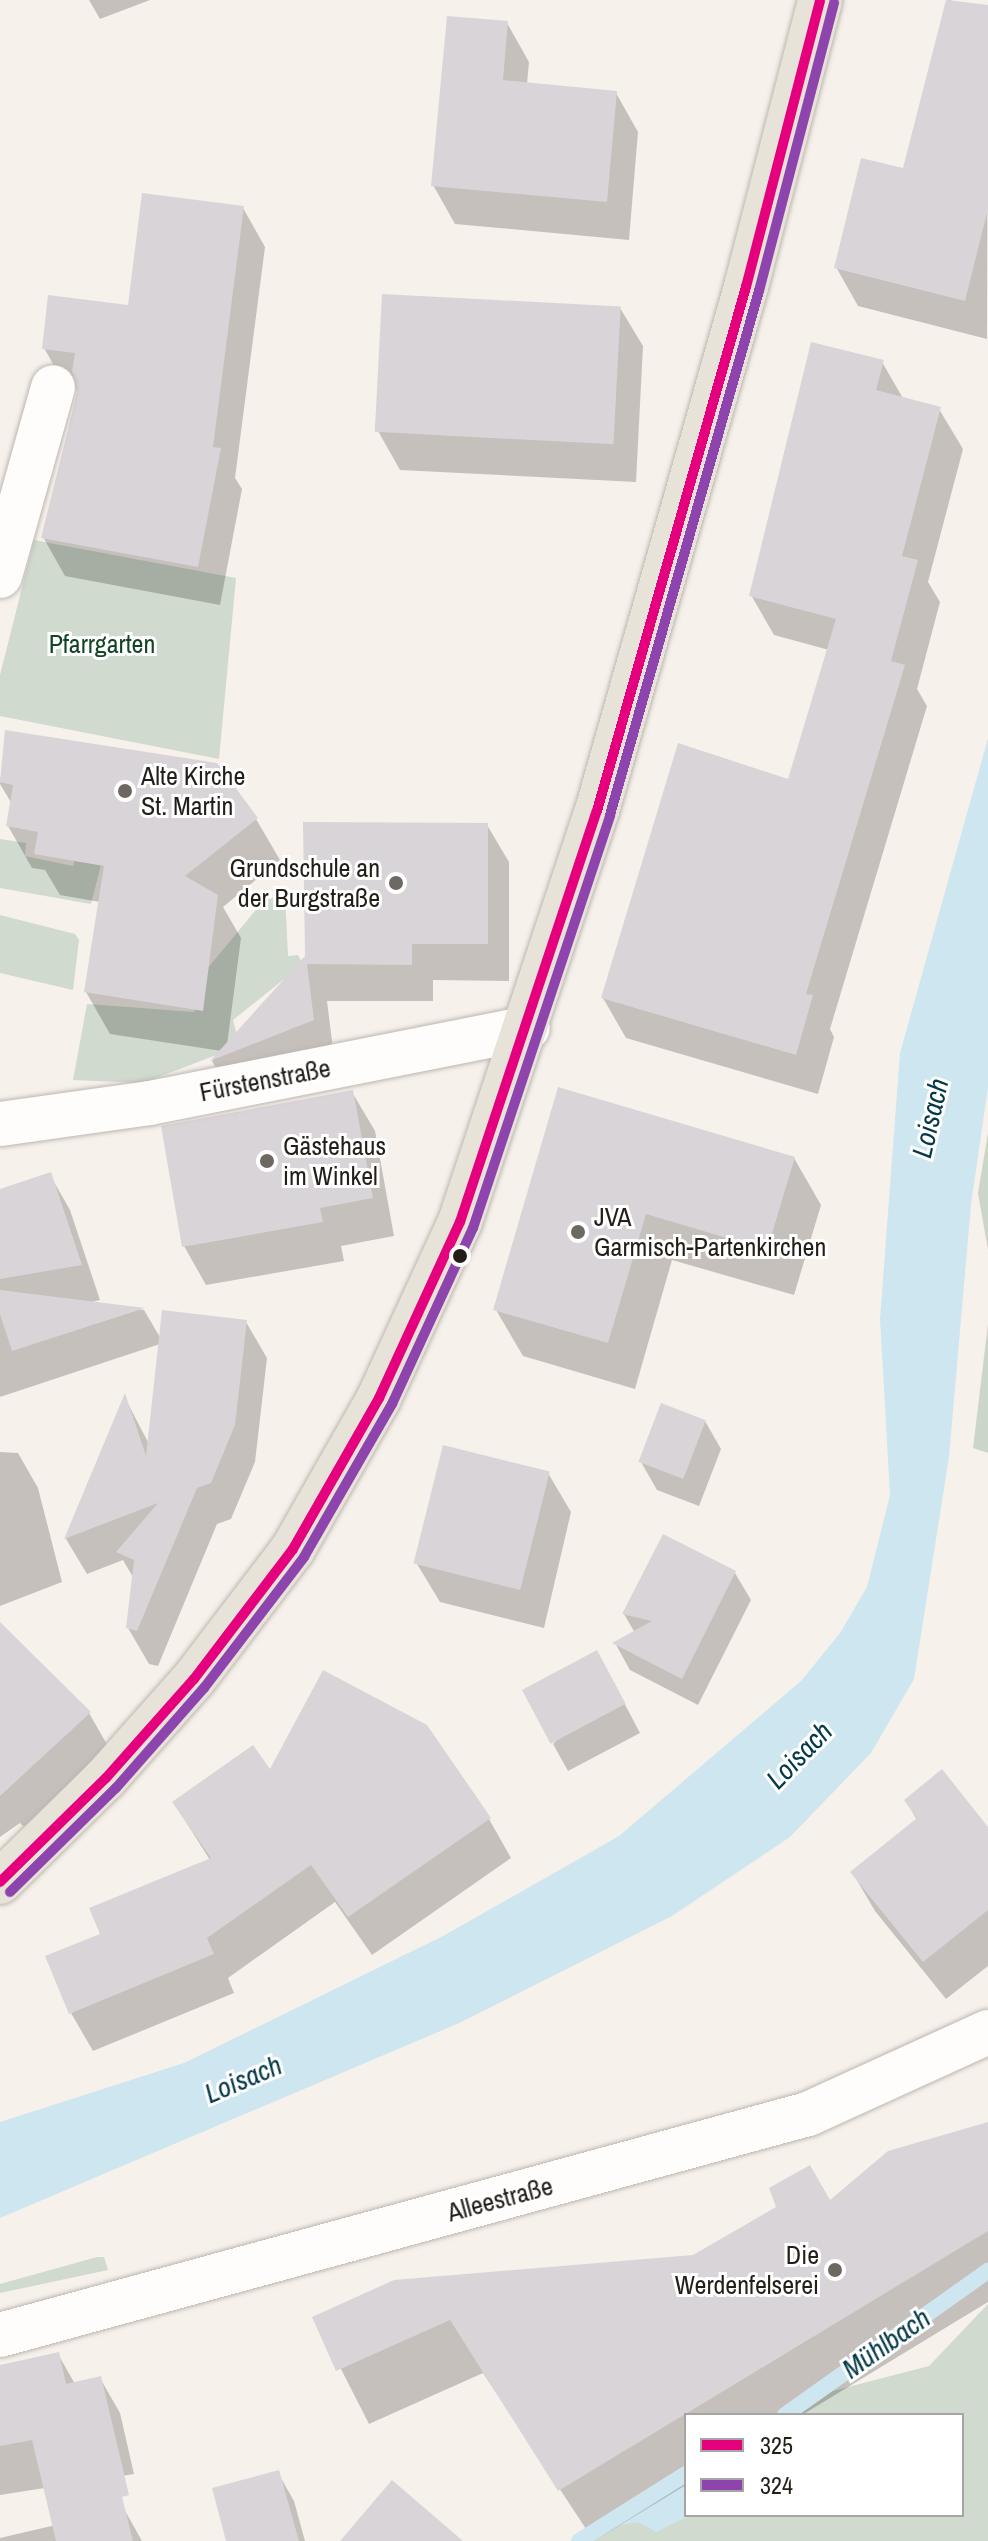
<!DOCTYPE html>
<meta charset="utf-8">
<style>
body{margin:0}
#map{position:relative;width:988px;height:2541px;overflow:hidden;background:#f7f1eb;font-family:"Archivo Narrow",sans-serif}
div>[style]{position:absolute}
.green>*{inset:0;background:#d0dace}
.forest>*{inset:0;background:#c9d6c8}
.water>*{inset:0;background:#cee6ef}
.shadow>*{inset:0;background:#0003}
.stream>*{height:16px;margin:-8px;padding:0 8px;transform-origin:8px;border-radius:8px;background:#cee6ef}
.building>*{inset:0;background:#d9d4d8;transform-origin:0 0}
.roads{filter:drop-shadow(0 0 2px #bcb6b1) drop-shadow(0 0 2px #bcb6b1)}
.minor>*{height:44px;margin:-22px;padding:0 22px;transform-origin:22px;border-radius:22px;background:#fefdfc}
.major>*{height:44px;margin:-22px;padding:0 22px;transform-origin:22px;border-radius:22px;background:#e8e3d8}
.bus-1>*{height:10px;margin:-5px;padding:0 5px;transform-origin:5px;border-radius:5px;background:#e5007d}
.bus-2>*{height:10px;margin:-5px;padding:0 5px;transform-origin:5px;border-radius:5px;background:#8e44ad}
.dots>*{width:22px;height:22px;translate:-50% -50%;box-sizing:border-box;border:4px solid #fff;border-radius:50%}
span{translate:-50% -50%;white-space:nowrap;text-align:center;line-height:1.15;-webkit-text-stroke:6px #fff;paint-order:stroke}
.park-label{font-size:26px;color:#134426}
.poi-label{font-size:26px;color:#241e19}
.left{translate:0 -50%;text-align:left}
.right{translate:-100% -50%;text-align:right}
.street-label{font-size:26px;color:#241e19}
.water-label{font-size:28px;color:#04394a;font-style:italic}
.legend{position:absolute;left:684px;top:2413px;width:280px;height:104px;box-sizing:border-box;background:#fff;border:2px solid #a7a5a3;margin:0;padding:10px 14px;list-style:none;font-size:24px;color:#241e19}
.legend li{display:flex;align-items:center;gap:16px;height:40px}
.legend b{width:40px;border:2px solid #a7a5a3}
</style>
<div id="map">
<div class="green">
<i style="clip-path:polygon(34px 540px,236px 578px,219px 759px,0 716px,0 675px)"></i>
<i style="clip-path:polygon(0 839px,26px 843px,25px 856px,73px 866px,79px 844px,105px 849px,91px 904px,0 888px)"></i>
<i style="clip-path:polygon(285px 894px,288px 956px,298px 955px,303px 964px,233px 1020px,240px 1046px,143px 1083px,73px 1080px,87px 1004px,194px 1012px,202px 975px,264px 900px)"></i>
<i style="clip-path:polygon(0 915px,75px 934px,79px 940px,73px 990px,0 973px)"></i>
<i style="clip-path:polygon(97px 2257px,104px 2257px,108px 2270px,0 2293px,0 2284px)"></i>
<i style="clip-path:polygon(988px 2304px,988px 2541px,579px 2541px,686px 2474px,686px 2515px,962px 2515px,962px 2415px,785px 2415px,817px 2395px,929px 2366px)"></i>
</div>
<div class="forest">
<i style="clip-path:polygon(988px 1133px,988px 1250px,978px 1193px)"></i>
<i style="clip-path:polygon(988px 1324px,988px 1453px,973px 1448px)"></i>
</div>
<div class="water">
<i style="clip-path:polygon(988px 738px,988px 1087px,971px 1205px,949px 1457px,914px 1679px,871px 1753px,790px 1837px,672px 1916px,457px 2024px,0 2218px,0 2122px,184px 2063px,445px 1935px,619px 1836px,801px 1681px,840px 1633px,867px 1587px,890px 1495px,880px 1319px,900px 1053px)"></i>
<i style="clip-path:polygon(686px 2474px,686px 2515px,691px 2515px,656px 2532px,638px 2522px,596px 2529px)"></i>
</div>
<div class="shadow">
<i style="clip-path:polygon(89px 0,150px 0,100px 19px)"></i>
<i style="clip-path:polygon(948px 0,988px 7px,987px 339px,858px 306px,836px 267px,904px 171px)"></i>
<i style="clip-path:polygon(507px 23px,529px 62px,527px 84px,616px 93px,638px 132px,629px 240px,455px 224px,433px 185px)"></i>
<i style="clip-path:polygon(243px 208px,265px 247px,235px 478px,242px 489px,220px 605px,65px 576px,43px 537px,78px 389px,66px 387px,44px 348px,130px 308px)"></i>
<i style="clip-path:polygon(620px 308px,643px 346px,636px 482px,400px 470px,378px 431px)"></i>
<i style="clip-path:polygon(882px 362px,904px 400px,939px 409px,963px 449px,928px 582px,940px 602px,917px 689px,927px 706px,830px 1029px,834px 1037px,818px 1094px,626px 1038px,603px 998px,789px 782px,829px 650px,774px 635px,751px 595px)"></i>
<i style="clip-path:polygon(6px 732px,256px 819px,280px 860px,223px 907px,241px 938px,227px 1045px,307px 957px,487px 825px,509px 862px,509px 981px,433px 980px,433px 1001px,327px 1001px,334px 1057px,233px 1097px,212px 1061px,222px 1051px,110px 1034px,86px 992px,100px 902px,60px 895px,45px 870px,32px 868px,8px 826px,12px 804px,0 784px)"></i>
<i style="clip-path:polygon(560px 1089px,794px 1158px,821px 1205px,794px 1295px,672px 1260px,635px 1389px,523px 1356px,496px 1310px)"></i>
<i style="clip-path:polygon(352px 1092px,375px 1131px,394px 1236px,341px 1246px,344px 1261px,206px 1285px,184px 1246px)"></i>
<i style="clip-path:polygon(50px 1175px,70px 1210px,100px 1300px,88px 1303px,144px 1310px,161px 1339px,246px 1322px,267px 1358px,255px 1462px,231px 1519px,217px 1524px,158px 1666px,149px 1664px,128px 1628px,134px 1579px,123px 1560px,87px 1574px,66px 1539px,125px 1398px,149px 1444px,160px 1344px,0 1397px,0 1191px)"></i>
<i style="clip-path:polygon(705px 1421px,721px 1449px,699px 1506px,657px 1490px,641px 1462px)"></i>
<i style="clip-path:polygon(0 1452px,18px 1453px,38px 1488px,62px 1582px,0 1606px)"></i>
<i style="clip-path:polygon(548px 1473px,571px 1512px,544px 1628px,440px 1602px,417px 1564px)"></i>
<i style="clip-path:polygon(735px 1573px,751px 1600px,698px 1705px,630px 1670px,615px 1643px,635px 1633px,624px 1614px)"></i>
<i style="clip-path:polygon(0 1625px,89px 1713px,109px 1748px,24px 1827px,20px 1823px,0 1837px)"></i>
<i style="clip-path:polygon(612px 1680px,640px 1733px,568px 1771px,553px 1744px)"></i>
<i style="clip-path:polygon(270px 1772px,489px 1819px,511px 1858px,372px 1955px,335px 1902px,228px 1978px,234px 1993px,93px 2051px,71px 2013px,103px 1935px,210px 1860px,174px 1803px)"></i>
<i style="clip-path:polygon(906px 1801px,988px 1830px,988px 1966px,946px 1999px,875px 1911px,852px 1872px,917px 1820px)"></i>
<i style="clip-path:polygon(988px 2124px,988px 2302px,802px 2415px,686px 2415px,686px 2485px,594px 2541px,483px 2373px,369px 2424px,315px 2318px,694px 2257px,830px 2203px)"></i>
<i style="clip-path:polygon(58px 2354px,75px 2384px,100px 2378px,120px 2413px,134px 2474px,0 2495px,0 2367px)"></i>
<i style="clip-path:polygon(278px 2473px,294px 2501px,305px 2541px,228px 2541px)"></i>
<i style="clip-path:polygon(124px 2509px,142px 2541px,0 2541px,0 2538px)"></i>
</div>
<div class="stream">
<i style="left:785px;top:2415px;width:249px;rotate:-35.4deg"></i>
<i style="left:579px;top:2541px;width:126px;rotate:-32.1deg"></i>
</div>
<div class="building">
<i style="clip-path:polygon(946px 0,988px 5px,988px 209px,965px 301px,834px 268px,861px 158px,903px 168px)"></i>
<i style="clip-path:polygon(447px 16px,508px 21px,503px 80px,617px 91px,607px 202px,431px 186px)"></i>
<i style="clip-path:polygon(142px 193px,244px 206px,213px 447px,221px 448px,198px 567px,41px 538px,77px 393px,72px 371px,75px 353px,42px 349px,48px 295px,128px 305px)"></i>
<i style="left:382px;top:294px;width:239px;height:138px;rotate:3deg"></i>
<i style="clip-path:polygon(811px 342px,884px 360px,876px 390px,941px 407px,902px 556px,918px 560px,891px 661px,905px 665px,806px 994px,813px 995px,796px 1055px,601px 998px,678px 743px,788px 779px,836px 619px,749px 596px)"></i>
<i style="clip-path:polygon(5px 730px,217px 763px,258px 818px,185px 876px,218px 895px,203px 1011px,84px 992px,104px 866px,34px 854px,38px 832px,6px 826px,13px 785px,0 782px)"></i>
<i style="clip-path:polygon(303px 822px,488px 823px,488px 944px,412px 944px,412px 965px,307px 964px,314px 1020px,210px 1061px,305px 956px)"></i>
<i style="clip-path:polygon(558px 1087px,795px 1157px,767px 1250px,646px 1214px,608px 1343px,493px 1310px)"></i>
<i style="clip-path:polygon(353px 1090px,373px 1198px,320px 1208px,323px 1222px,182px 1247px,161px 1126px)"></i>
<i style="clip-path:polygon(51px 1172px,82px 1265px,0 1279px,0 1189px)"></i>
<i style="clip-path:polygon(0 1290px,145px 1308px,12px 1351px,0 1314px)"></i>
<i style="clip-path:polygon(162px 1310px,247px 1320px,235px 1425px,211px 1483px,197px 1488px,137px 1631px,126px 1628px,134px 1560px,116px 1552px,158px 1503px,64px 1539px,125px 1393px,146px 1456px)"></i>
<i style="left:661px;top:1403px;width:48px;height:63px;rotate:21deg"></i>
<i style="left:443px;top:1445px;width:110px;height:122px;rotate:14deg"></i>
<i style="clip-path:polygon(663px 1534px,736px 1571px,682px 1679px,612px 1643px,652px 1621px,622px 1614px)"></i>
<i style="clip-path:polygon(0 1622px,91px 1712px,0 1796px)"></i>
<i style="left:597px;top:1650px;width:61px;height:85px;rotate:62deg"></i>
<i style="clip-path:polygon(323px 1670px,427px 1725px,491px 1818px,348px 1917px,311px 1865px,207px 1938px,214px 1954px,69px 2014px,45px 1956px,100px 1934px,89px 1908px,211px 1858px,172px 1802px,253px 1745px,270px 1769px)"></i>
<i style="clip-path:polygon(942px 1769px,988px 1827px,988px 1910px,923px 1962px,850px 1872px,917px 1818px,904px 1800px)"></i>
<i style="clip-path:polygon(988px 2122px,988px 2231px,558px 2491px,450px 2320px,336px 2371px,312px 2317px,394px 2280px,693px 2255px,776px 2207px,769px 2188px,810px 2165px,830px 2200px,888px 2151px)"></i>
<i style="clip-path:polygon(59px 2352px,66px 2384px,101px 2376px,129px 2495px,122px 2497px,133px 2541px,56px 2541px,32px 2440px,0 2446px,0 2365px)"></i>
<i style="clip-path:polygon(279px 2470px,299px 2541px,226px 2541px,212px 2488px)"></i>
<i style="clip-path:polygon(392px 2480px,463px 2541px,340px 2541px)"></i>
</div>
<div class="roads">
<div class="minor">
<i style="left:0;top:576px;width:196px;rotate:-74.3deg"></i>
<i style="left:0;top:1124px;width:151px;rotate:-8deg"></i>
<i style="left:150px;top:1103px;width:385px;rotate:-11.2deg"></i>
<i style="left:0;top:2335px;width:838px;rotate:-15.3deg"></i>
<i style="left:808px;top:2114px;width:198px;rotate:-24.5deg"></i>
</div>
<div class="major">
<i style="left:0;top:1882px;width:148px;rotate:-44.5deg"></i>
<i style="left:106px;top:1778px;width:132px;rotate:-48.4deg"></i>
<i style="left:194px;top:1679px;width:163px;rotate:-52.7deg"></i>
<i style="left:293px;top:1549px;width:174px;rotate:-60.3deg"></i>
<i style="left:379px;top:1398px;width:194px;rotate:-65.3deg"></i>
<i style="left:460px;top:1222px;width:433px;rotate:-71.6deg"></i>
<i style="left:597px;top:811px;width:545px;rotate:-74.13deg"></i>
<i style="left:746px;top:287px;width:296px;rotate:-75.5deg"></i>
</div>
</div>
<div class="bus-1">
<i style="left:0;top:1882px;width:148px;rotate:-44.5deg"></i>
<i style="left:106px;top:1778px;width:132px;rotate:-48.4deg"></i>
<i style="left:194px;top:1679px;width:163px;rotate:-52.7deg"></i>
<i style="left:293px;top:1549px;width:174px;rotate:-60.3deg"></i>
<i style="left:379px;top:1398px;width:194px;rotate:-65.3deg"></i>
<i style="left:460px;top:1222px;width:433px;rotate:-71.6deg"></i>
<i style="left:597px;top:811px;width:545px;rotate:-74.13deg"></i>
<i style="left:746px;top:287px;width:296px;rotate:-75.5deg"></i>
</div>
<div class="bus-2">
<i style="left:10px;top:1892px;width:148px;rotate:-44.5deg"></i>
<i style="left:116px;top:1788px;width:133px;rotate:-48.7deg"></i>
<i style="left:204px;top:1688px;width:165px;rotate:-52.6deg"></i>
<i style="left:304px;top:1557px;width:177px;rotate:-60.1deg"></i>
<i style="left:392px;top:1404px;width:194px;rotate:-65.3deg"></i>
<i style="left:473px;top:1228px;width:435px;rotate:-71.6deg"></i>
<i style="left:610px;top:815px;width:545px;rotate:-74.13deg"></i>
<i style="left:759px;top:291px;width:298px;rotate:-75.4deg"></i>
</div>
<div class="dots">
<i style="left:125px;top:791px;background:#6e6862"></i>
<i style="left:396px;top:883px;background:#6e6862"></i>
<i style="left:267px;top:1161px;background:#6e6862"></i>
<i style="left:578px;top:1232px;background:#6e6862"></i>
<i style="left:460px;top:1256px;background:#241e19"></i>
<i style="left:835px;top:2270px;background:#6e6862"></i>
</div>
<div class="park-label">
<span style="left:102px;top:644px">Pfarrgarten</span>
</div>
<div class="poi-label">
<span class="left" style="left:141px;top:791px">Alte Kirche<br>St. Martin</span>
<span class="right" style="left:380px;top:883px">Grundschule an<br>der Burgstraße</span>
<span class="left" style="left:283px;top:1161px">Gästehaus<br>im Winkel</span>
<span class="left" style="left:594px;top:1232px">JVA<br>Garmisch-Partenkirchen</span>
<span class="right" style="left:819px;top:2270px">Die<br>Werdenfelserei</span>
</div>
<div class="street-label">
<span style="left:265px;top:1080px;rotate:-11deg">Fürstenstraße</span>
<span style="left:500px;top:2199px;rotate:-15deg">Alleestraße</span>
</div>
<div class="water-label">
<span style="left:930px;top:1118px;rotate:-77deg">Loisach</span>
<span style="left:799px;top:1755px;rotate:-46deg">Loisach</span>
<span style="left:243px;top:2079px;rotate:-23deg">Loisach</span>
<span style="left:886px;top:2343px;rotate:-35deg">Mühlbach</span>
</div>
<ul class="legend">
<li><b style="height:10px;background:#e5007d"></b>325</li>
<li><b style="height:10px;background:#8e44ad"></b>324</li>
</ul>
</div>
